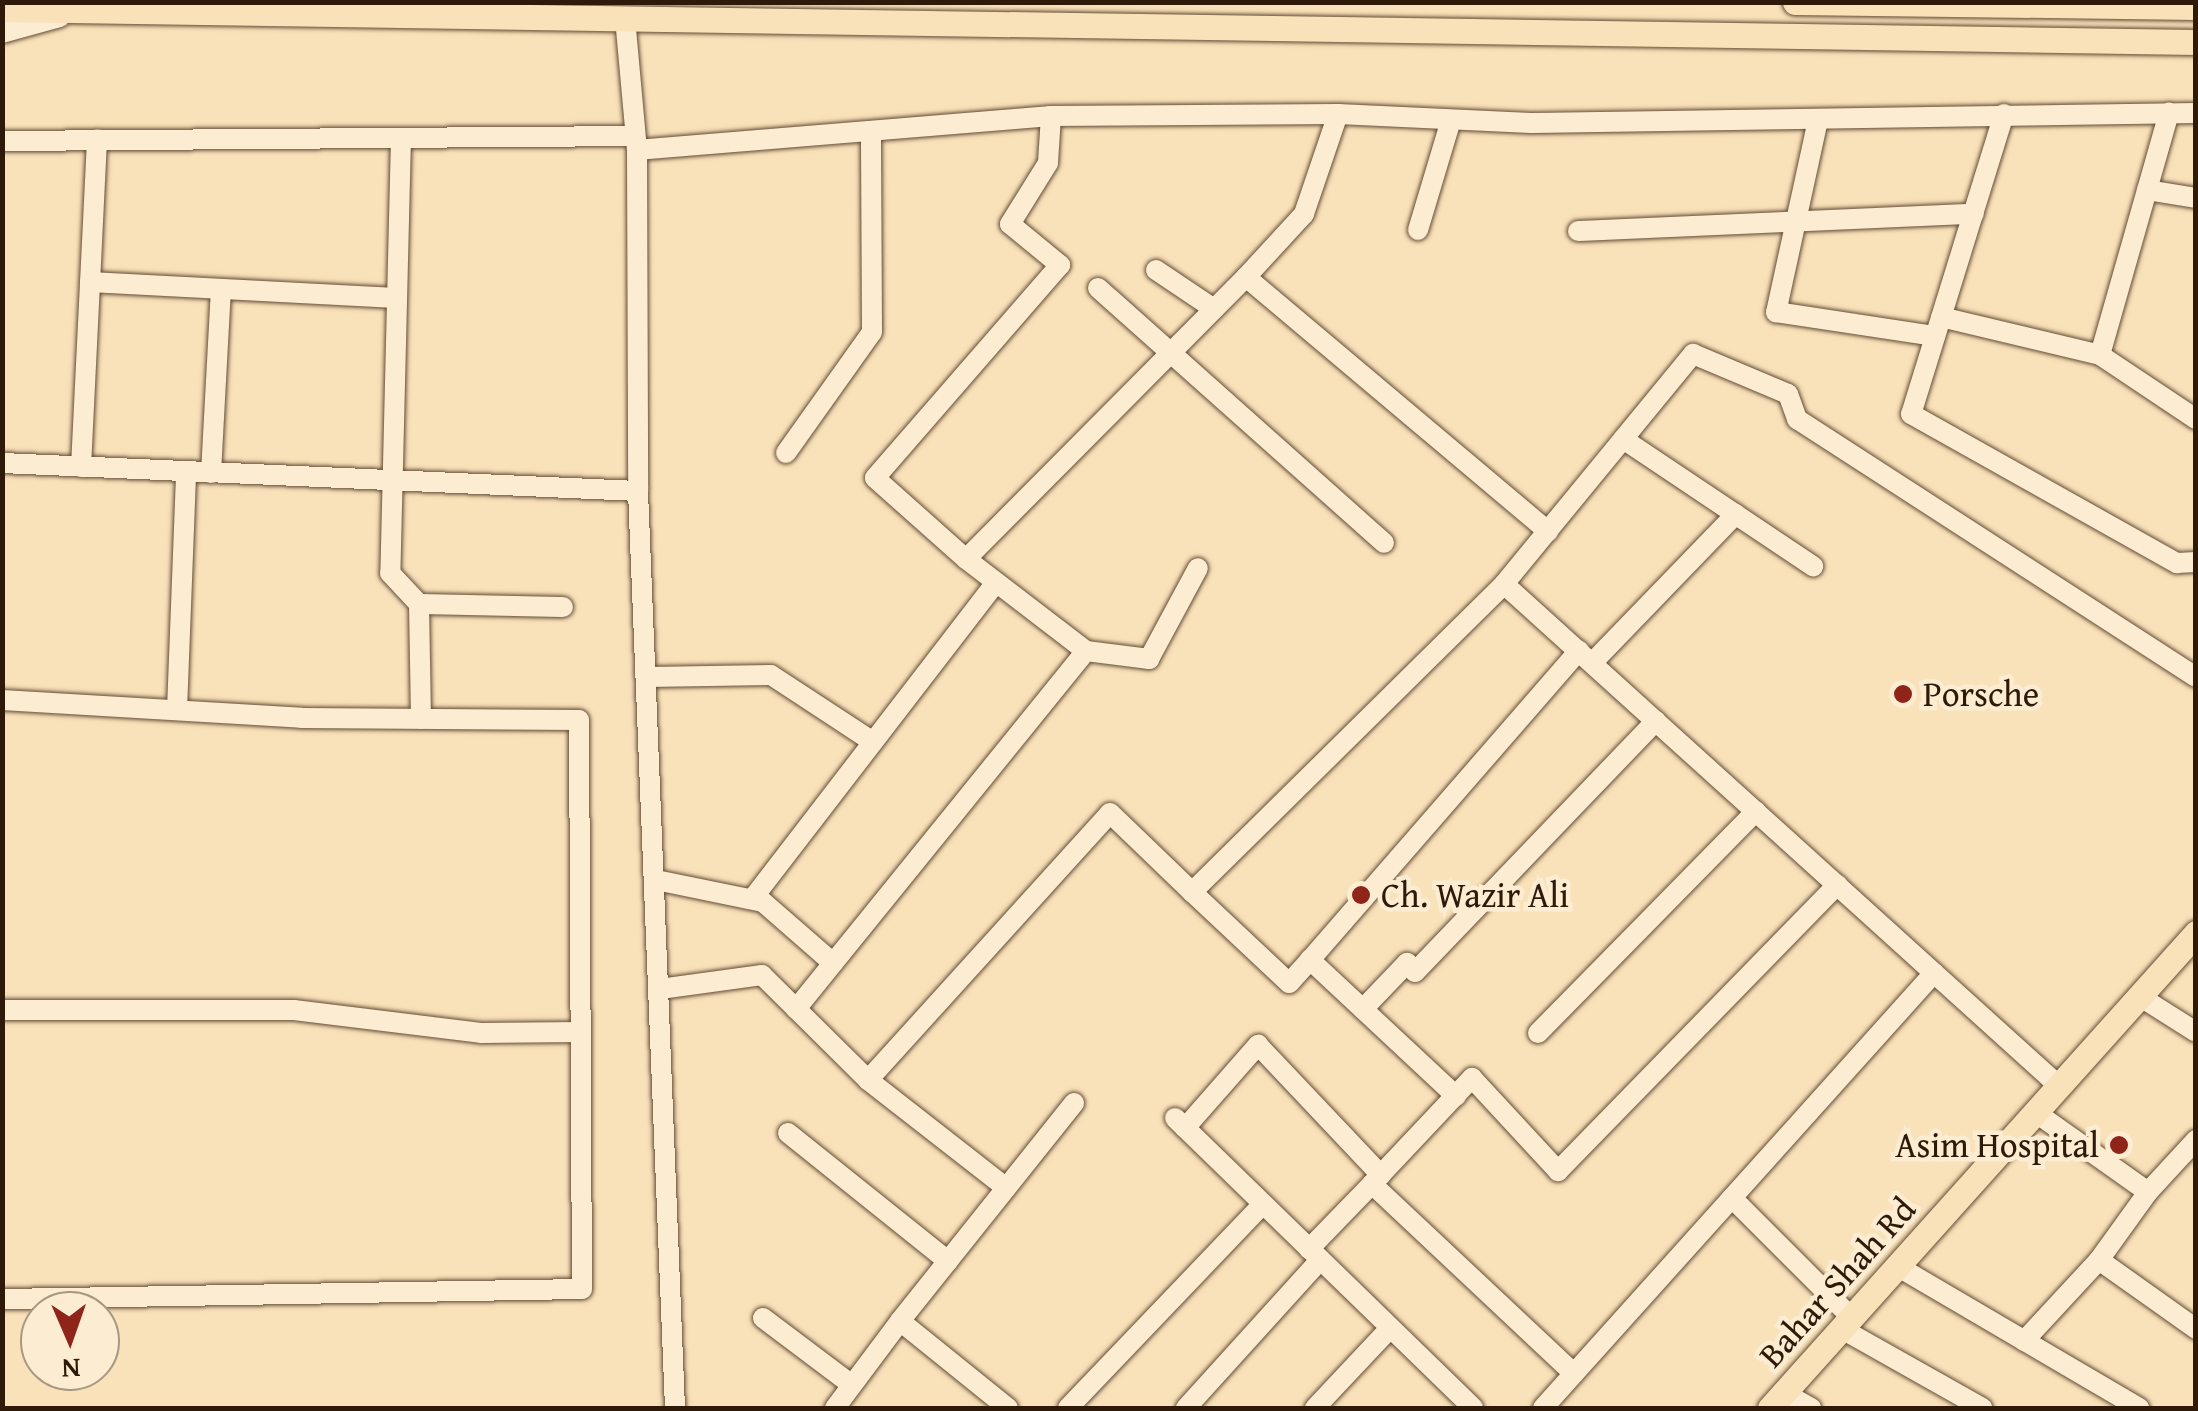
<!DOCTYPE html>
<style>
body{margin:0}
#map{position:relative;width:2198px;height:1411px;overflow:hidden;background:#f9e1b9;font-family:"Gentium Book Plus",serif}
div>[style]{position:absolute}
.roads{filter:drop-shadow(0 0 2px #624b34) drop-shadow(0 0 2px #624b34)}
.minor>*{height:20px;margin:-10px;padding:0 10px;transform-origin:10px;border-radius:10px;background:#fbecd2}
.major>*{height:25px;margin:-12.5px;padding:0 12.5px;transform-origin:12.5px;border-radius:12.5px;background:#f9e1b9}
.dots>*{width:28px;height:28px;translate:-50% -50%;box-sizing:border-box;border:5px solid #fbecd2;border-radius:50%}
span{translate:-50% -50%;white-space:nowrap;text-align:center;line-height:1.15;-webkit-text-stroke:9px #fbecd2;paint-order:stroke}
.poi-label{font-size:35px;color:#2f1908}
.left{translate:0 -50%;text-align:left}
.right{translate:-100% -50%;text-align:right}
.street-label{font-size:35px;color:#2f1908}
.frame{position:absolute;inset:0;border:5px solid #2f1908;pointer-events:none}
.north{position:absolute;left:20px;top:1291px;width:100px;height:100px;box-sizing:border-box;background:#fbecd2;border:2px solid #a99881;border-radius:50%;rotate:178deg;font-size:28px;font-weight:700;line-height:40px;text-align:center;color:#2f1908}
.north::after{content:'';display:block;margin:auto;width:35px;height:45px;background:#8f2418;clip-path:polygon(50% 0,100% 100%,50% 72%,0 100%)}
</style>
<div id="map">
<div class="roads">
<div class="minor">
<i style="left:625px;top:18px;width:133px;rotate:84.8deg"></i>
<i style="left:637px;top:150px;width:341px;rotate:89.8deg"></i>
<i style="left:638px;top:491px;width:918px;rotate:87.69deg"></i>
<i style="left:2px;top:33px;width:60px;rotate:-15.4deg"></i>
<i style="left:1338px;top:114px;width:106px;rotate:108.8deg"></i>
<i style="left:1304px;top:214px;width:86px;rotate:132.6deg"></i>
<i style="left:1246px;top:277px;width:395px;rotate:40.1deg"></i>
<i style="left:2004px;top:114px;width:314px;rotate:107.2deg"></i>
<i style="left:1911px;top:414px;width:305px;rotate:29.3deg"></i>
<i style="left:2177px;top:563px;width:19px;rotate:-3deg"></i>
<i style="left:1051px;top:116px;width:47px;rotate:93.7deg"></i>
<i style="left:1048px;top:163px;width:72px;rotate:121.9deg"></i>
<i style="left:1010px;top:224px;width:65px;rotate:39.4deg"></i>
<i style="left:1060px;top:265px;width:282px;rotate:131deg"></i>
<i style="left:875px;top:478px;width:122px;rotate:41.7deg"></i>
<i style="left:966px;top:559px;width:397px;rotate:-45.2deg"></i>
<i style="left:1818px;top:120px;width:197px;rotate:102.3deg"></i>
<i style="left:1776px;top:312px;width:161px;rotate:8.6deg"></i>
<i style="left:401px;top:138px;width:435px;rotate:91.4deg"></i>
<i style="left:390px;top:573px;width:42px;rotate:46.9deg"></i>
<i style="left:419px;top:604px;width:115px;rotate:89deg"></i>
<i style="left:2px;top:141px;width:630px;rotate:-0.45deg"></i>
<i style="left:637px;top:150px;width:415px;rotate:-4.7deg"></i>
<i style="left:1051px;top:116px;width:287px;rotate:-0.4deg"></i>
<i style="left:1338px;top:114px;width:193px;rotate:2.7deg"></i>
<i style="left:1531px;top:123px;width:665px;rotate:-0.86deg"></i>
<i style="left:2147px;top:190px;width:50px;rotate:9.3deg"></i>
<i style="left:1418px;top:230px;width:112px;rotate:-73.3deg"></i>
<i style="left:1578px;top:231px;width:396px;rotate:-2.5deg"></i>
<i style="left:1156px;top:270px;width:70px;rotate:33.9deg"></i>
<i style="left:90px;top:282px;width:306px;rotate:3deg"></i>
<i style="left:1098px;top:288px;width:383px;rotate:41.7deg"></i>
<i style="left:1941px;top:317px;width:163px;rotate:13.4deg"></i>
<i style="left:2100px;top:355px;width:115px;rotate:33.7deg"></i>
<i style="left:2100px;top:355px;width:252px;rotate:-74.1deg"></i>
<i style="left:1623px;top:439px;width:229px;rotate:33.8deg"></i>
<i style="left:786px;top:453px;width:148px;rotate:-54.6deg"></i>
<i style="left:872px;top:332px;width:201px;rotate:-90.3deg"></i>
<i style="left:2px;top:463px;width:637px;rotate:2.52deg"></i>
<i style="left:81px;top:467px;width:328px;rotate:-87.2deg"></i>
<i style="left:211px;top:473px;width:184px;rotate:-86.9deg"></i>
<i style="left:419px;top:604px;width:144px;rotate:1.2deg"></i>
<i style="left:1086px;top:651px;width:64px;rotate:7.2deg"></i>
<i style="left:1149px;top:659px;width:103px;rotate:-61.7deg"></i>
<i style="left:1592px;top:663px;width:207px;rotate:-46deg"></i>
<i style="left:648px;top:677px;width:123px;rotate:-0.9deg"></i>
<i style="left:771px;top:675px;width:122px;rotate:33.3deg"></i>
<i style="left:2px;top:700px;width:300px;rotate:3.4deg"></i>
<i style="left:301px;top:718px;width:278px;rotate:0.4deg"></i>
<i style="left:579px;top:720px;width:569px;rotate:89.7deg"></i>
<i style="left:582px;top:1289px;width:580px;rotate:179.01deg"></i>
<i style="left:177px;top:710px;width:238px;rotate:-87.8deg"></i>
<i style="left:656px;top:880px;width:109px;rotate:11.6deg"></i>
<i style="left:763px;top:902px;width:93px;rotate:41.1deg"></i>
<i style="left:753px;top:898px;width:398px;rotate:-52.4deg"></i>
<i style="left:1310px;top:960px;width:31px;rotate:132deg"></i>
<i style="left:1289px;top:983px;width:133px;rotate:-136.8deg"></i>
<i style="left:1192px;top:892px;width:438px;rotate:-44.6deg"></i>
<i style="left:660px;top:989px;width:103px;rotate:-7.8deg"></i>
<i style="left:762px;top:975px;width:149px;rotate:44.7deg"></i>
<i style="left:868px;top:1080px;width:175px;rotate:38deg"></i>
<i style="left:2139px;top:996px;width:67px;rotate:32.3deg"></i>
<i style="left:796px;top:1009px;width:461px;rotate:-51deg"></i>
<i style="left:1086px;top:651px;width:151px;rotate:-142.5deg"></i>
<i style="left:1363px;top:1009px;width:64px;rotate:-46.3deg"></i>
<i style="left:1407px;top:963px;width:12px;rotate:48deg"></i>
<i style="left:1415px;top:972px;width:348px;rotate:-46.2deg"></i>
<i style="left:2px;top:1010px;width:292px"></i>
<i style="left:294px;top:1010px;width:188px;rotate:7deg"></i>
<i style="left:481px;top:1033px;width:100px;rotate:-0.6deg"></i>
<i style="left:1538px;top:1033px;width:311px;rotate:-45.5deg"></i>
<i style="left:868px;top:1080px;width:360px;rotate:-47.8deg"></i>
<i style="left:1110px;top:813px;width:114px;rotate:43.9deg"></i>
<i style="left:2059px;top:1086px;width:748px;rotate:-137.87deg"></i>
<i style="left:1504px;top:584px;width:298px;rotate:-50.6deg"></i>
<i style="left:1693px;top:354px;width:103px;rotate:22.8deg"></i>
<i style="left:1788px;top:394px;width:27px;rotate:70deg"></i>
<i style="left:1797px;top:419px;width:475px;rotate:32.9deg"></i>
<i style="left:1456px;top:1096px;width:200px;rotate:-137deg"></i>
<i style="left:1310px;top:960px;width:410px;rotate:-49deg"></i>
<i style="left:2035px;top:1112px;width:138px;rotate:35.3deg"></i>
<i style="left:2148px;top:1192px;width:71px;rotate:-47.3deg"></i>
<i style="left:1175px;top:1118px;width:416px;rotate:44.2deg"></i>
<i style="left:1185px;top:1128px;width:111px;rotate:-48.7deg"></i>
<i style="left:1258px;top:1045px;width:179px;rotate:46.6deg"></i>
<i style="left:788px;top:1133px;width:205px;rotate:38.7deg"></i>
<i style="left:1372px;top:1184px;width:146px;rotate:-46.7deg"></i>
<i style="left:1472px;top:1078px;width:127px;rotate:47.2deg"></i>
<i style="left:1558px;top:1171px;width:400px;rotate:-45.7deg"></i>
<i style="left:1732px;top:1198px;width:170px;rotate:45deg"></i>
<i style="left:1309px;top:1249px;width:91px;rotate:-45.9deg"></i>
<i style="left:1372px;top:1184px;width:277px;rotate:43.2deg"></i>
<i style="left:2099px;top:1260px;width:119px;rotate:35.4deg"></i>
<i style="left:1897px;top:1266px;width:281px;rotate:30.4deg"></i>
<i style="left:763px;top:1318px;width:111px;rotate:37deg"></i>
<i style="left:900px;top:1321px;width:279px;rotate:-51.4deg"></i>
<i style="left:1842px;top:1329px;width:161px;rotate:29.4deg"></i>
<i style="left:2024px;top:1341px;width:110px;rotate:-47.2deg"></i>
<i style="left:2099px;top:1260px;width:84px;rotate:-54.2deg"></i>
<i style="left:1784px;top:1393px;width:31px;rotate:29deg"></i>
<i style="left:835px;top:1408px;width:109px;rotate:-53.2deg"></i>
<i style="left:900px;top:1321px;width:139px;rotate:38.9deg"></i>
<i style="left:1068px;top:1408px;width:282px;rotate:-46.3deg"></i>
<i style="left:1186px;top:1408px;width:200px;rotate:-47.8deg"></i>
<i style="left:1315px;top:1408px;width:110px;rotate:-46.8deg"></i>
<i style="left:1543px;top:1408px;width:585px;rotate:-48.05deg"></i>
</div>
<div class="major">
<i style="left:1795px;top:2px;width:401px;rotate:0.7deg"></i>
<i style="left:2px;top:9px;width:2194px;rotate:0.86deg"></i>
<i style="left:1770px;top:1408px;width:638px;rotate:-48.11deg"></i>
</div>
</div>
<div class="dots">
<i style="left:1903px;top:694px;background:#8f2418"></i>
<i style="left:1361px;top:895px;background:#8f2418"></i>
<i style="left:2119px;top:1145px;background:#8f2418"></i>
</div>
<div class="poi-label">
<span class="left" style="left:1923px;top:694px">Porsche</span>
<span class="left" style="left:1381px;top:895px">Ch. Wazir Ali</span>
<span class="right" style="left:2099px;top:1145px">Asim Hospital</span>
</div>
<div class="street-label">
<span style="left:1837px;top:1282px;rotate:-48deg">Bahar Shah Rd</span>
</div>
<div class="frame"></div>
<div class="north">N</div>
</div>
